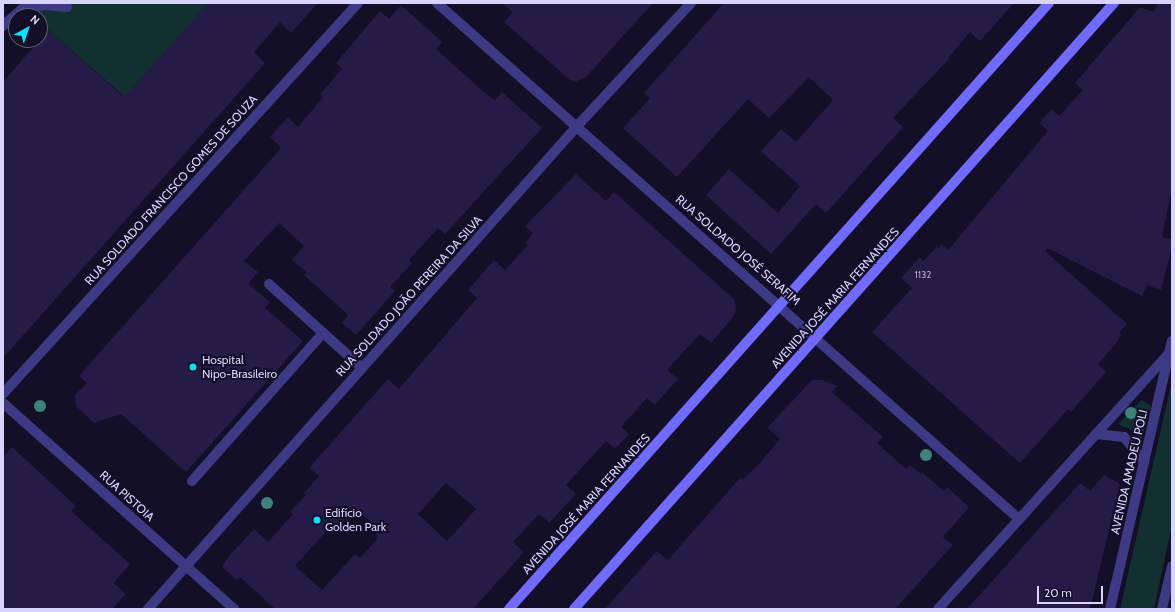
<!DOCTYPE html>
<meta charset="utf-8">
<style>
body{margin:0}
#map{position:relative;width:1175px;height:612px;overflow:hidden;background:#130f26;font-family:Cabin,sans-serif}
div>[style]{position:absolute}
.green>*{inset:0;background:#12302f}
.building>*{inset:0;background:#241b47}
.service>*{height:10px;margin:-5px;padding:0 5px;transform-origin:5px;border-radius:5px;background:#3d3a85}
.minor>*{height:10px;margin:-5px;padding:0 5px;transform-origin:5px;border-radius:5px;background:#3d3a85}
.secondary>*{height:10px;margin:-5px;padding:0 5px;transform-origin:5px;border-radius:5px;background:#6f6bff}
.trees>*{width:12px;height:12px;margin:-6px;border-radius:50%;background:#3d827b}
.dots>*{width:11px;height:11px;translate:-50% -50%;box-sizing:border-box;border:2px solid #130f26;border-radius:50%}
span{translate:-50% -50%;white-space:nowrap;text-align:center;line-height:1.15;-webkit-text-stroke:4px #130f26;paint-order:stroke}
.number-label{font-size:10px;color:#aca6d1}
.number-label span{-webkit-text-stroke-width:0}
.street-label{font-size:12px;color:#d9d4ff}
.poi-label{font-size:12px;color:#d9d4ff}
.left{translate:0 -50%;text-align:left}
.frame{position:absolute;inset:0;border:4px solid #d9d4ff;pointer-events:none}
.north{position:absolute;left:8px;top:8px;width:40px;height:40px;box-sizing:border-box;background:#130f26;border:1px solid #625e7d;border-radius:50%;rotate:40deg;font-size:11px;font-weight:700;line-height:16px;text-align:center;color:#d9d4ff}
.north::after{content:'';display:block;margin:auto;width:14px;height:18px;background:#00e5ff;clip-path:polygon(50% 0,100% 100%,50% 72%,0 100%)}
.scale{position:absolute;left:1037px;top:586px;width:66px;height:18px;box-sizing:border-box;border:2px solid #d9d4ff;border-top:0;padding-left:5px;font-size:12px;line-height:14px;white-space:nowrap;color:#d9d4ff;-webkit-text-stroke:3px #130f26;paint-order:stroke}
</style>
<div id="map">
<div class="green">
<i style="clip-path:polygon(32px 3px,209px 3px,125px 97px,48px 30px)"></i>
<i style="clip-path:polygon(1172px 381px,1172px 525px,1154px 609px,1120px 609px)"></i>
<i style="clip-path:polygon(1142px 400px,1151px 406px,1141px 441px,1131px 430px,1118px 424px)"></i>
</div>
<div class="building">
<i style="clip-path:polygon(208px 3px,318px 3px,291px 33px,280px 22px,254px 52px,265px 63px,3px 358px,3px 82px,48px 30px,124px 97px)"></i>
<i style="clip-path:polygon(502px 3px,653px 3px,586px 77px,575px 82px,570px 80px,504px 22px,513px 12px)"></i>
<i style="clip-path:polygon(724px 3px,1014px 3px,980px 41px,970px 32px,948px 58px,949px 59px,893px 118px,903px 127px,826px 213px,816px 204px,771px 254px,706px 195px,729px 169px,778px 213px,800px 186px,761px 151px,781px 129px,796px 142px,833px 100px,809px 77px,769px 118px,748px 99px,677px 177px,623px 128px,650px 98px,644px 93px)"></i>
<i style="clip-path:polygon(1158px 3px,1172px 3px,1172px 189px,1162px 237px,1172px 239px,1172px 247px,1161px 290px,1147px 285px,1142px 296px,1047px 248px,1045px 251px,1127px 324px,1119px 333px,1121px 335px,1117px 342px,1098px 364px,1106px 372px,1071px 412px,1068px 409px,1020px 463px,872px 332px,912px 288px,901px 278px,920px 257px,923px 261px,937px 247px,939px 248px,942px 244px,948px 250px,1048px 131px,1039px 123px,1052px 109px,1059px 116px,1083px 90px,1075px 83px,1140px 7px,1154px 12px)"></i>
<i style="clip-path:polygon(401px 5px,442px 42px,436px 49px,486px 94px,495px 100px,502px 92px,542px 128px,445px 234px,438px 228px,409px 260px,412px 263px,390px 287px,395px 291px,356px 335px,342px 323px,348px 315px,304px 275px,307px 272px,292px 260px,304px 246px,279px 223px,244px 261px,258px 272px,248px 284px,270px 302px,265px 308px,303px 341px,186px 472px,121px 414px,94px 423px,76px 406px,75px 395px,87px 383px,79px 376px,281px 148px,270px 137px,288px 117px,298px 127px,323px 97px,320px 94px,342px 69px,336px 63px,380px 11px,389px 19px)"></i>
<i style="clip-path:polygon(evenodd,576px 174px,606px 201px,614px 192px,735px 300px,736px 311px,729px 322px,711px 343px,700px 334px,667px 370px,678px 379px,655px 405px,647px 398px,621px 427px,629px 434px,615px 449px,606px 441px,566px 485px,576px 494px,549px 523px,539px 514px,513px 542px,524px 552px,473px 609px,275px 609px,240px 577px,237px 580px,222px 567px,228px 557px,254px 529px,268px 542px,293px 514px,290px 512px,305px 496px,304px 493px,319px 476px,309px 468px,388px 379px,399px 389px,477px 298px,468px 290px,494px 260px,505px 270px,528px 245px,525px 243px,533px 233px,525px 226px,576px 174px,446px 483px,476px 509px,447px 541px,418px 514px,446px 483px,576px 174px,356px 509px,374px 525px,377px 539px,360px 558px,355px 554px,322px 590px,295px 566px,331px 526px,336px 530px,356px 509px)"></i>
<i style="clip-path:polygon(812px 380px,822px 380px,837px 386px,832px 392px,883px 437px,877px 443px,906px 469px,910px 465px,921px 474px,922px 472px,944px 491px,947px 487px,969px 507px,943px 537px,953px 545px,895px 609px,605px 609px,657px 551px,668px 560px,740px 478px,742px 480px,758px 465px,780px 439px,767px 428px)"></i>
<i style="clip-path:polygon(12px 447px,76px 506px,71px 511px,130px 564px,114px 583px,126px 594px,112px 609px,3px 609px,3px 457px)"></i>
<i style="clip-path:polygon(1104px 475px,1120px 484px,1090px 609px,967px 609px,1080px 483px,1090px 491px)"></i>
</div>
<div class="service">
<i style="left:269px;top:284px;width:125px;rotate:42.1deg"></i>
<i style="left:192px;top:481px;width:198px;rotate:-48.5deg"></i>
</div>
<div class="minor">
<i style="left:437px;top:3px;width:778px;rotate:41.56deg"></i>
<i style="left:3px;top:26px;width:25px;rotate:-42deg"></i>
<i style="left:22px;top:9px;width:22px;rotate:-10deg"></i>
<i style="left:44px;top:5px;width:23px;rotate:5deg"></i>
<i style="left:3px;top:394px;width:528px;rotate:-47.76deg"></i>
<i style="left:3px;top:403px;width:310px;rotate:41.7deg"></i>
<i style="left:1096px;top:434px;width:28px;rotate:6deg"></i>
<i style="left:1124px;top:437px;width:32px;rotate:51deg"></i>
<i style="left:148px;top:609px;width:649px;rotate:-48.37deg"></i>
<i style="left:579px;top:124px;width:165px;rotate:-47.2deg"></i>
<i style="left:938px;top:609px;width:345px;rotate:-47.9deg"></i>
<i style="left:1110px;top:609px;width:275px;rotate:-77deg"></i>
<i style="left:1162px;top:609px;width:44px;rotate:-76.9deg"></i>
</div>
<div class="secondary">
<i style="left:509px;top:609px;width:812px;rotate:-48.3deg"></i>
<i style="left:574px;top:609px;width:812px;rotate:-48.3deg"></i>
</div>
<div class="trees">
<i style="left:40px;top:406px"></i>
<i style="left:1131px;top:413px"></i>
<i style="left:926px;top:455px"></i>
<i style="left:267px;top:503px"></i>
</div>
<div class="dots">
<i style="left:193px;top:367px;background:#00e5ff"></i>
<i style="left:317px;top:520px;background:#00e5ff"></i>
</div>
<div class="number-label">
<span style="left:923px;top:275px">1132</span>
</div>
<div class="street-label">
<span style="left:171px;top:190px;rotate:-48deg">RUA SOLDADO FRANCISCO GOMES DE SOUZA</span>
<span style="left:738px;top:250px;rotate:41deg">RUA SOLDADO JOSÉ SERAFIM</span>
<span style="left:409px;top:296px;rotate:-48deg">RUA SOLDADO JOÃO PEREIRA DA SILVA</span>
<span style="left:835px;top:298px;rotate:-48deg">AVENIDA JOSÉ MARIA FERNANDES</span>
<span style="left:1129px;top:472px;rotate:-77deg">AVENIDA AMADEU POLI</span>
<span style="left:127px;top:496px;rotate:42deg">RUA PISTOIA</span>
<span style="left:586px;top:504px;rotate:-48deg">AVENIDA JOSÉ MARIA FERNANDES</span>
</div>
<div class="poi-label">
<span class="left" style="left:202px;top:367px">Hospital<br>Nipo-Brasileiro</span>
<span class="left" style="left:325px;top:520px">Edifício<br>Golden Park</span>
</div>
<div class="frame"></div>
<div class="north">N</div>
<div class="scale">20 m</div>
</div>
